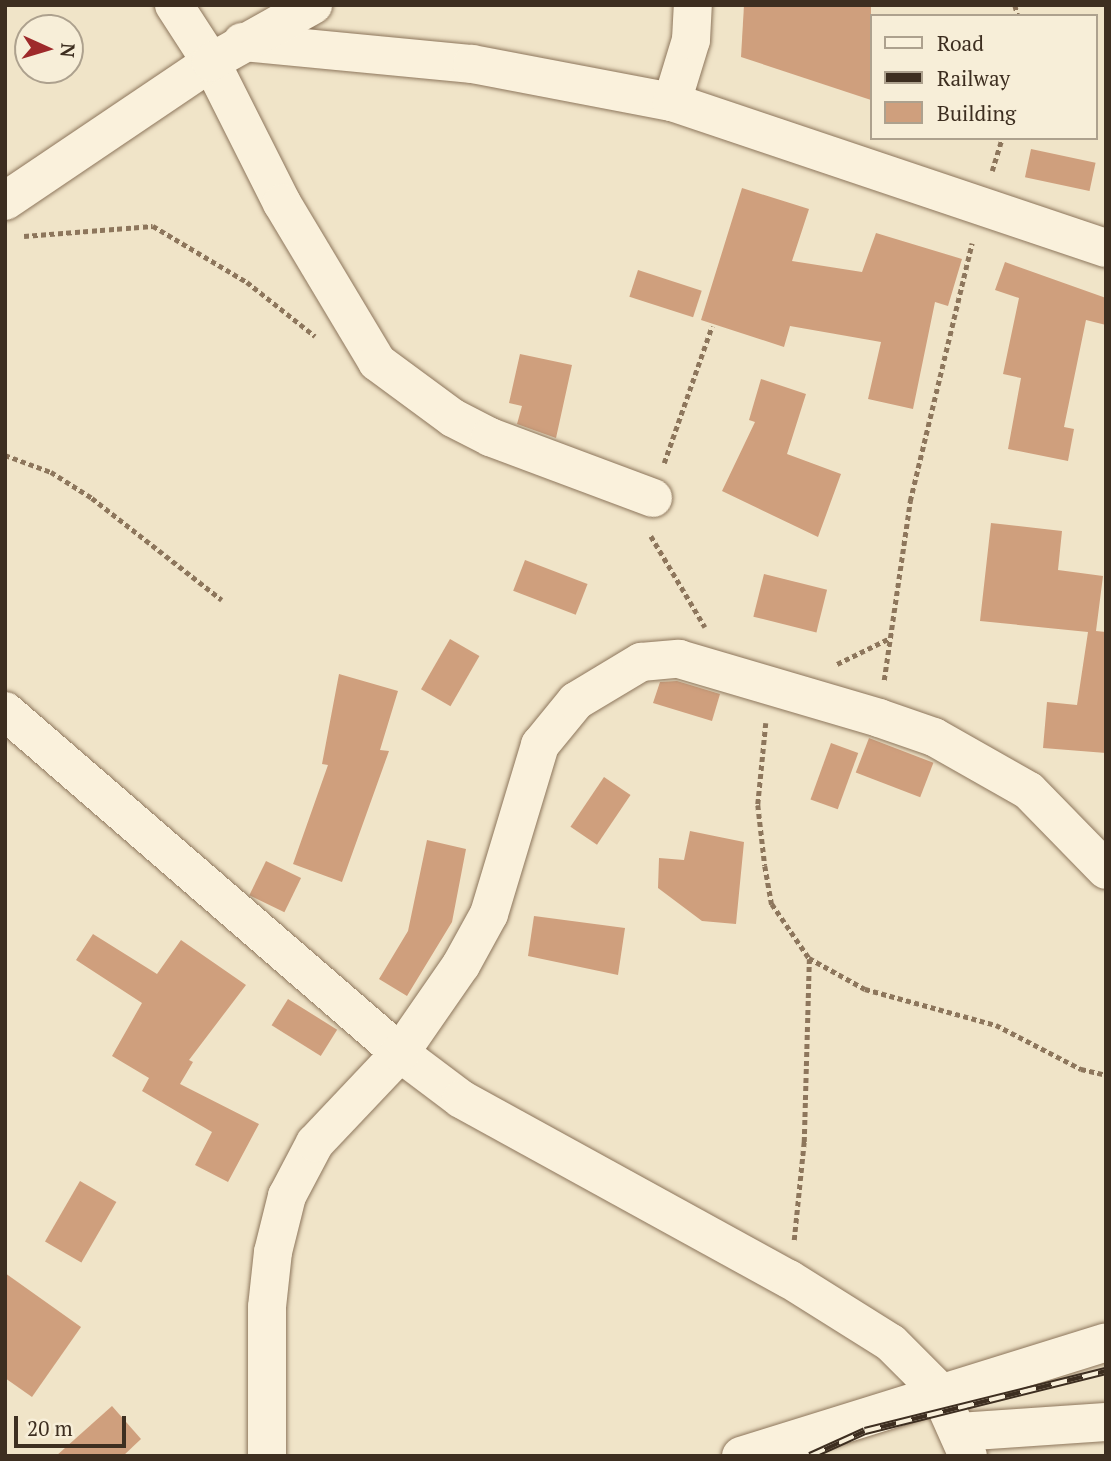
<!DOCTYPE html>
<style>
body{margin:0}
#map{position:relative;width:1111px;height:1461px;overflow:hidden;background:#f0e4c8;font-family:"PT Serif",serif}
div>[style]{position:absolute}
.building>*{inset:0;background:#cf9f7d;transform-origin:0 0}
.path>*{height:4.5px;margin-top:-2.25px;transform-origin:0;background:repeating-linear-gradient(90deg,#8d765c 0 5px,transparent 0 8.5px)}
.roads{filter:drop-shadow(0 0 2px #8d765c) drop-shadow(0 0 2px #8d765c)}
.minor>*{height:38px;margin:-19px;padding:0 19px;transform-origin:19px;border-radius:19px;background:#faf1dc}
.rail>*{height:8px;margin-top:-4px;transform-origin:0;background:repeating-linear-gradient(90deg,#f7eed8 0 16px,#3d2e20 0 32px);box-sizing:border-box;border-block:2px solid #3d2e20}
span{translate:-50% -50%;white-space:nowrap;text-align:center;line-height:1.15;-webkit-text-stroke:5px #f7eed8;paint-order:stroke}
.frame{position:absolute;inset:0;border:7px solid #3d2e20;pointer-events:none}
.legend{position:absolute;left:870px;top:14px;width:228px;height:126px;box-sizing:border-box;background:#f7eed8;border:2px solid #ada18e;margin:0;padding:9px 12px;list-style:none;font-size:21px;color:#3d2e20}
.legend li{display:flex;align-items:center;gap:14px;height:35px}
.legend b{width:35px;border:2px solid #ada18e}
.north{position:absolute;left:14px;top:14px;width:70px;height:70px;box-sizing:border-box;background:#f7eed8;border:2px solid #ada18e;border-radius:50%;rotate:94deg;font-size:19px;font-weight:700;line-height:28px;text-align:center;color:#3d2e20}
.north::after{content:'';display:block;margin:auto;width:24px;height:32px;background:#9e2a2b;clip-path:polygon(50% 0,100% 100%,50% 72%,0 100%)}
.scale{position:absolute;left:14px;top:1416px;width:112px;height:32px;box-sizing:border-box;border:4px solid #3d2e20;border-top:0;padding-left:9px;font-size:21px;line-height:24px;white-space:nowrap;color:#3d2e20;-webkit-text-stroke:5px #f7eed8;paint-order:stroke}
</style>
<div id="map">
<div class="building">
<i style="clip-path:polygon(744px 5px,871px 5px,871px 100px,741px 57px)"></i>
<i style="left:1031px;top:149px;width:66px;height:29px;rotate:12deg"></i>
<i style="clip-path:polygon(742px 188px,809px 209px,792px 261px,862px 272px,876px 233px,962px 259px,948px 306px,935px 302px,913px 409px,868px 399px,881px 342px,790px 326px,784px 347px,701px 320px)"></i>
<i style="clip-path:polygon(1005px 262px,1106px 298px,1106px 325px,1086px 320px,1064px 427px,1074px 429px,1068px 461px,1008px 449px,1021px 378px,1003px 374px,1019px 298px,995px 290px)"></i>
<i style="left:638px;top:270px;width:67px;height:28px;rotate:18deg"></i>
<i style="clip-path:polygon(520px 354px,572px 365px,556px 438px,517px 424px,522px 406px,509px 403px)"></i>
<i style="clip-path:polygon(761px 379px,806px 394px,787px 454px,841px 474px,818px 537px,722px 491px,755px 422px,749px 420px)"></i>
<i style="clip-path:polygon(991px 523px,1062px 531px,1058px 570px,1103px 576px,1096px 631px,1106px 632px,1106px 753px,1043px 748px,1047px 702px,1077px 705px,1088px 632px,980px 621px)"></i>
<i style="left:525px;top:560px;width:67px;height:33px;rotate:21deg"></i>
<i style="left:764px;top:574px;width:65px;height:44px;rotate:14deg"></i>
<i style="left:450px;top:639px;width:34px;height:58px;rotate:30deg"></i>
<i style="clip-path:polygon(339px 674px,398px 691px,380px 750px,389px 751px,342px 882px,293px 864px,328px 765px,322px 764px)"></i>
<i style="clip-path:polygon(677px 681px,720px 694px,712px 721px,653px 703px,660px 682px)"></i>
<i style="left:869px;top:738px;width:69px;height:37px;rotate:21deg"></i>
<i style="left:831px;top:743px;width:29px;height:60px;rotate:20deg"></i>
<i style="left:604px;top:777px;width:32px;height:60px;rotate:34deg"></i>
<i style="clip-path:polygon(690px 831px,744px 842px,736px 924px,702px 921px,658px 888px,659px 858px,684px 860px)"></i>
<i style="clip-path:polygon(427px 840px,466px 849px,452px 922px,407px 996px,379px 979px,408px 931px)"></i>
<i style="left:266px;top:861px;width:39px;height:38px;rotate:26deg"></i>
<i style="clip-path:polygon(534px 916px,625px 928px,618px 975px,528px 956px)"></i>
<i style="clip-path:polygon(93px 934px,157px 974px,181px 940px,246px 985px,189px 1060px,193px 1062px,180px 1084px,259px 1124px,228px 1182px,195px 1165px,212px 1132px,142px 1091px,149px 1078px,112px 1056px,142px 1003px,76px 960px)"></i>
<i style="left:288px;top:999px;width:58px;height:31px;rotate:32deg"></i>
<i style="left:80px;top:1181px;width:42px;height:70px;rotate:30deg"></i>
<i style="clip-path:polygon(5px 1273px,81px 1327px,32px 1397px,5px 1378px)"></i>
<i style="clip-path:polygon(112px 1406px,141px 1439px,123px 1456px,56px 1456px)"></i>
</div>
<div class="path">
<i style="left:1015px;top:5px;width:11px;rotate:75deg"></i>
<i style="left:992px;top:171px;width:34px;rotate:-73deg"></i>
<i style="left:24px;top:236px;width:129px;rotate:-4.4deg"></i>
<i style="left:153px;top:226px;width:109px;rotate:30.8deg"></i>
<i style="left:247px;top:282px;width:87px;rotate:38.5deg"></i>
<i style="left:5px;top:455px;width:49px;rotate:20.3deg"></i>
<i style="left:51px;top:472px;width:49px;rotate:32.4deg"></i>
<i style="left:92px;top:498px;width:165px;rotate:38.1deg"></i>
<i style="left:664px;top:463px;width:145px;rotate:-70.7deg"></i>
<i style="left:651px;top:536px;width:106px;rotate:59.3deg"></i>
<i style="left:837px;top:664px;width:59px;rotate:-26.1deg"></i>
<i style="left:884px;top:680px;width:181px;rotate:-81.7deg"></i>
<i style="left:910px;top:501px;width:265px;rotate:-76.5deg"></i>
<i style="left:766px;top:723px;width:82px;rotate:95.6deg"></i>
<i style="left:758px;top:805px;width:61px;rotate:83.5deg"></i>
<i style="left:765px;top:866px;width:39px;rotate:80deg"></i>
<i style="left:772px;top:904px;width:65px;rotate:55.6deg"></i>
<i style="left:809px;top:958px;width:64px;rotate:29deg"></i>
<i style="left:865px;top:989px;width:136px;rotate:15.4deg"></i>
<i style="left:996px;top:1025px;width:96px;rotate:27.4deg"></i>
<i style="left:1081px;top:1069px;width:26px;rotate:13deg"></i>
<i style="left:794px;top:1240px;width:99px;rotate:-84.2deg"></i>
<i style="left:804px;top:1142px;width:183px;rotate:-88.4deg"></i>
</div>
<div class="roads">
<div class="minor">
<i style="left:174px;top:5px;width:68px;rotate:57deg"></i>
<i style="left:211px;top:62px;width:158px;rotate:63.3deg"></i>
<i style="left:282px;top:203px;width:185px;rotate:59.1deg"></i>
<i style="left:377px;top:362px;width:94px;rotate:36.4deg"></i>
<i style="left:453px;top:418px;width:42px;rotate:27.2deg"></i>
<i style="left:490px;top:437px;width:174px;rotate:20.5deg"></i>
<i style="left:242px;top:42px;width:231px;rotate:5.5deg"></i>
<i style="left:472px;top:64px;width:204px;rotate:10.8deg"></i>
<i style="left:672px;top:102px;width:458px;rotate:18.6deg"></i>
<i style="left:672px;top:102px;width:65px;rotate:-73deg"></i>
<i style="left:691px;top:40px;width:35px;rotate:-87deg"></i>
<i style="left:5px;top:201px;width:249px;rotate:-34deg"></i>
<i style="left:211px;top:62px;width:117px;rotate:-29.2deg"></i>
<i style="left:5px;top:711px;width:522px;rotate:40.89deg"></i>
<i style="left:400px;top:1053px;width:76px;rotate:37deg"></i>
<i style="left:461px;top:1099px;width:374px;rotate:28.8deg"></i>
<i style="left:789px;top:1279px;width:120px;rotate:32.1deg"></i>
<i style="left:891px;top:1343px;width:68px;rotate:45deg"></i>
<i style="left:939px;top:1391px;width:71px;rotate:66deg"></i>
<i style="left:959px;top:1432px;width:147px;rotate:-3.9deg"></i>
<i style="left:267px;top:1456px;width:149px;rotate:-90deg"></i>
<i style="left:267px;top:1307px;width:55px;rotate:-83.8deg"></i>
<i style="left:273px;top:1252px;width:58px;rotate:-76deg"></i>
<i style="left:287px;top:1196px;width:60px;rotate:-62.2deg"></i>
<i style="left:315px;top:1143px;width:124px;rotate:-46.6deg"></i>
<i style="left:400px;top:1053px;width:107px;rotate:-55.3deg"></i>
<i style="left:461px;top:965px;width:58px;rotate:-61.2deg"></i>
<i style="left:489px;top:914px;width:177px;rotate:-73.2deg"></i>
<i style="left:540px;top:745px;width:57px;rotate:-50.7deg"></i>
<i style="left:576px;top:701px;width:76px;rotate:-31deg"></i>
<i style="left:641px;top:662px;width:38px;rotate:-5deg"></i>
<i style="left:679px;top:659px;width:209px;rotate:16.4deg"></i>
<i style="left:879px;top:718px;width:58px;rotate:19.1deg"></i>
<i style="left:934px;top:737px;width:109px;rotate:29.6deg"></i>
<i style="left:1029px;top:791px;width:110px;rotate:45.7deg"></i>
<i style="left:741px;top:1456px;width:382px;rotate:-17.3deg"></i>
</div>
</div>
<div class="rail">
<i style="left:810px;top:1456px;width:60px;rotate:-24.4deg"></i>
<i style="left:865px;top:1431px;width:248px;rotate:-14deg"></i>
</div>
<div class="frame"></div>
<ul class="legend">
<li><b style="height:9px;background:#faf1dc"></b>Road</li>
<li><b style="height:9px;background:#3d2e20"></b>Railway</li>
<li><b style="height:19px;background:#cf9f7d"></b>Building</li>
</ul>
<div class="north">N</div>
<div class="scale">20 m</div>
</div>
